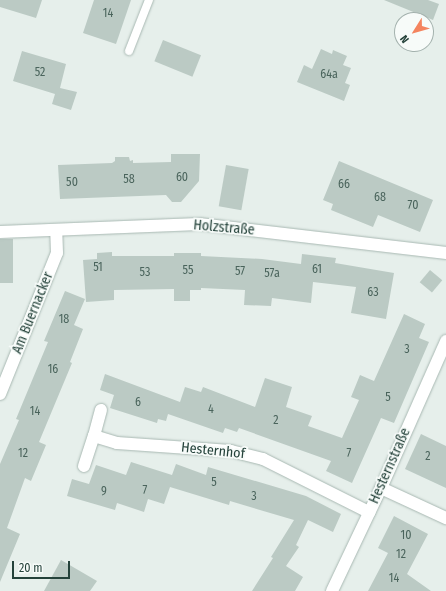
<!DOCTYPE html>
<meta charset="utf-8">
<style>
body{margin:0}
#map{position:relative;width:446px;height:591px;overflow:hidden;background:#e6efeb;font-family:"Fira Sans Condensed",sans-serif}
div>[style]{position:absolute}
.building>*{inset:0;background:#bbcac4;transform-origin:0 0}
.roads{filter:drop-shadow(0 0 1px #a8b8b2) drop-shadow(0 0 1px #a8b8b2)}
.lane>*{height:8px;margin:-4px;padding:0 4px;transform-origin:4px;border-radius:4px;background:#fff}
.street>*{height:12px;margin:-6px;padding:0 6px;transform-origin:6px;border-radius:6px;background:#fff}
span{translate:-50% -50%;white-space:nowrap;text-align:center;line-height:1.15;-webkit-text-stroke:3.5px #f7fbf9;paint-order:stroke}
.number-label{font-size:12px;color:#4a645c}
.number-label span{-webkit-text-stroke-width:0}
.street-label{font-size:14px;color:#24423a}
.north{position:absolute;left:394px;top:12px;width:40px;height:40px;box-sizing:border-box;background:#f7fbf9;border:1px solid #a3b1ad;border-radius:50%;rotate:233deg;font-size:11px;font-weight:700;line-height:16px;text-align:center;color:#24423a}
.north::after{content:'';display:block;margin:auto;width:14px;height:18px;background:#f4845f;clip-path:polygon(50% 0,100% 100%,50% 72%,0 100%)}
.scale{position:absolute;left:12px;top:561px;width:58px;height:18px;box-sizing:border-box;border:2px solid #24423a;border-top:0;padding-left:5px;font-size:12px;line-height:14px;white-space:nowrap;color:#24423a;-webkit-text-stroke:3px #f7fbf9;paint-order:stroke}
</style>
<div id="map">
<div class="building">
<i style="clip-path:polygon(0 0,42px 0,36px 18px,0 7px)"></i>
<i style="clip-path:polygon(94px 0,131px 0,116px 44px,83px 33px)"></i>
<i style="clip-path:polygon(384px 0,428px 0,439px 4px,433px 20px)"></i>
<i style="left:163px;top:40px;width:41px;height:23px;rotate:22deg"></i>
<i style="clip-path:polygon(321px 49px,332px 54px,333px 50px,347px 56px,343px 65px,351px 68px,345px 83px,350px 85px,344px 101px,297px 82px,304px 65px,312px 69px)"></i>
<i style="clip-path:polygon(22px 51px,66px 64px,60px 88px,77px 92px,71px 110px,52px 104px,55px 94px,13px 81px)"></i>
<i style="clip-path:polygon(171px 154px,200px 154px,199px 181px,181px 202px,172px 202px,166px 195px,60px 199px,58px 165px,112px 163px,115px 161px,115px 157px,129px 157px,130px 161px,133px 160px,133px 163px,171px 162px)"></i>
<i style="clip-path:polygon(339px 161px,433px 200px,420px 232px,378px 215px,373px 227px,331px 210px,333px 204px,323px 200px)"></i>
<i style="left:226px;top:165px;width:23px;height:42px;rotate:10deg"></i>
<i style="left:0;top:239px;width:13px;height:44px"></i>
<i style="clip-path:polygon(112px 252px,112px 256px,174px 256px,174px 253px,201px 253px,201px 256px,262px 259px,301px 264px,302px 254px,336px 258px,335px 263px,394px 273px,386px 319px,351px 313px,356px 287px,313px 282px,311px 303px,272px 298px,271px 306px,244px 305px,245px 290px,201px 288px,201px 290px,190px 290px,190px 301px,174px 301px,174px 289px,114px 290px,114px 300px,86px 302px,83px 260px,97px 259px,97px 253px)"></i>
<i style="left:430px;top:270px;width:16px;height:16px;rotate:40deg"></i>
<i style="clip-path:polygon(65px 291px,85px 299px,74px 325px,83px 329px,70px 362px,72px 363px,39px 442px,46px 445px,31px 481px,25px 478px,7px 528px,20px 534px,0 582px,0 464px,19px 420px,16px 419px,48px 342px,44px 341px)"></i>
<i style="clip-path:polygon(404px 314px,425px 324px,419px 338px,429px 342px,394px 423px,381px 418px,352px 483px,326px 471px,331px 461px,239px 428px,237px 432px,225px 428px,223px 433px,168px 414px,166px 421px,158px 419px,157px 423px,110px 408px,114px 395px,100px 390px,105px 374px,180px 402px,185px 387px,201px 392px,203px 387px,255px 407px,265px 378px,292px 387px,286px 407px,312px 416px,308px 426px,342px 438px,359px 400px,351px 397px,360px 375px,374px 381px)"></i>
<i style="clip-path:polygon(421px 434px,446px 446px,446px 488px,405px 469px)"></i>
<i style="clip-path:polygon(131px 462px,172px 475px,176px 464px,206px 475px,208px 467px,306px 496px,341px 514px,333px 532px,308px 520px,296px 545px,299px 547px,286px 566px,303px 577px,295px 591px,252px 591px,273px 558px,271px 557px,294px 520px,230px 501px,229px 505px,170px 487px,164px 504px,148px 499px,144px 512px,117px 503px,115px 510px,67px 496px,72px 479px,89px 484px,96px 465px,126px 475px)"></i>
<i style="clip-path:polygon(394px 516px,428px 534px,407px 574px,431px 591px,368px 591px,388px 553px,378px 548px)"></i>
<i style="clip-path:polygon(61px 560px,97px 581px,90px 591px,44px 591px)"></i>
</div>
<div class="roads">
<div class="lane">
<i style="left:129px;top:51px;width:55px;rotate:-68.6deg"></i>
</div>
<div class="street">
<i style="left:0;top:232px;width:199px;rotate:-2.3deg"></i>
<i style="left:199px;top:224px;width:249px;rotate:6.7deg"></i>
<i style="left:0;top:394px;width:152px;rotate:-68deg"></i>
<i style="left:57px;top:253px;width:23px;rotate:-92deg"></i>
<i style="left:94px;top:436px;width:27px;rotate:-75deg"></i>
<i style="left:84px;top:466px;width:32px;rotate:-72deg"></i>
<i style="left:94px;top:436px;width:24px;rotate:17deg"></i>
<i style="left:117px;top:443px;width:114px;rotate:4deg"></i>
<i style="left:231px;top:451px;width:33px;rotate:14deg"></i>
<i style="left:263px;top:459px;width:119px;rotate:26.6deg"></i>
<i style="left:381px;top:488px;width:72px;rotate:24.8deg"></i>
<i style="left:332px;top:591px;width:114px;rotate:-64.6deg"></i>
<i style="left:381px;top:488px;width:161px;rotate:-66.1deg"></i>
</div>
</div>
<div class="number-label">
<span style="left:108px;top:14px">14</span>
<span style="left:40px;top:73px">52</span>
<span style="left:329px;top:75px">64a</span>
<span style="left:182px;top:178px">60</span>
<span style="left:129px;top:180px">58</span>
<span style="left:72px;top:183px">50</span>
<span style="left:344px;top:185px">66</span>
<span style="left:380px;top:198px">68</span>
<span style="left:413px;top:206px">70</span>
<span style="left:98px;top:268px">51</span>
<span style="left:317px;top:270px">61</span>
<span style="left:188px;top:271px">55</span>
<span style="left:240px;top:272px">57</span>
<span style="left:145px;top:273px">53</span>
<span style="left:272px;top:274px">57a</span>
<span style="left:373px;top:293px">63</span>
<span style="left:64px;top:320px">18</span>
<span style="left:407px;top:350px">3</span>
<span style="left:53px;top:370px">16</span>
<span style="left:388px;top:398px">5</span>
<span style="left:138px;top:403px">6</span>
<span style="left:211px;top:410px">4</span>
<span style="left:35px;top:412px">14</span>
<span style="left:276px;top:421px">2</span>
<span style="left:23px;top:454px">12</span>
<span style="left:349px;top:454px">7</span>
<span style="left:428px;top:457px">2</span>
<span style="left:214px;top:483px">5</span>
<span style="left:145px;top:491px">7</span>
<span style="left:104px;top:492px">9</span>
<span style="left:254px;top:497px">3</span>
<span style="left:406px;top:536px">10</span>
<span style="left:401px;top:555px">12</span>
<span style="left:394px;top:579px">14</span>
</div>
<div class="street-label">
<span style="left:224px;top:228px;rotate:5deg">Holzstraße</span>
<span style="left:33px;top:313px;rotate:-68deg">Am Buernacker</span>
<span style="left:213px;top:451px;rotate:6deg">Hesternhof</span>
<span style="left:390px;top:466px;rotate:-66deg">Hesternstraße</span>
</div>
<div class="north">N</div>
<div class="scale">20 m</div>
</div>
